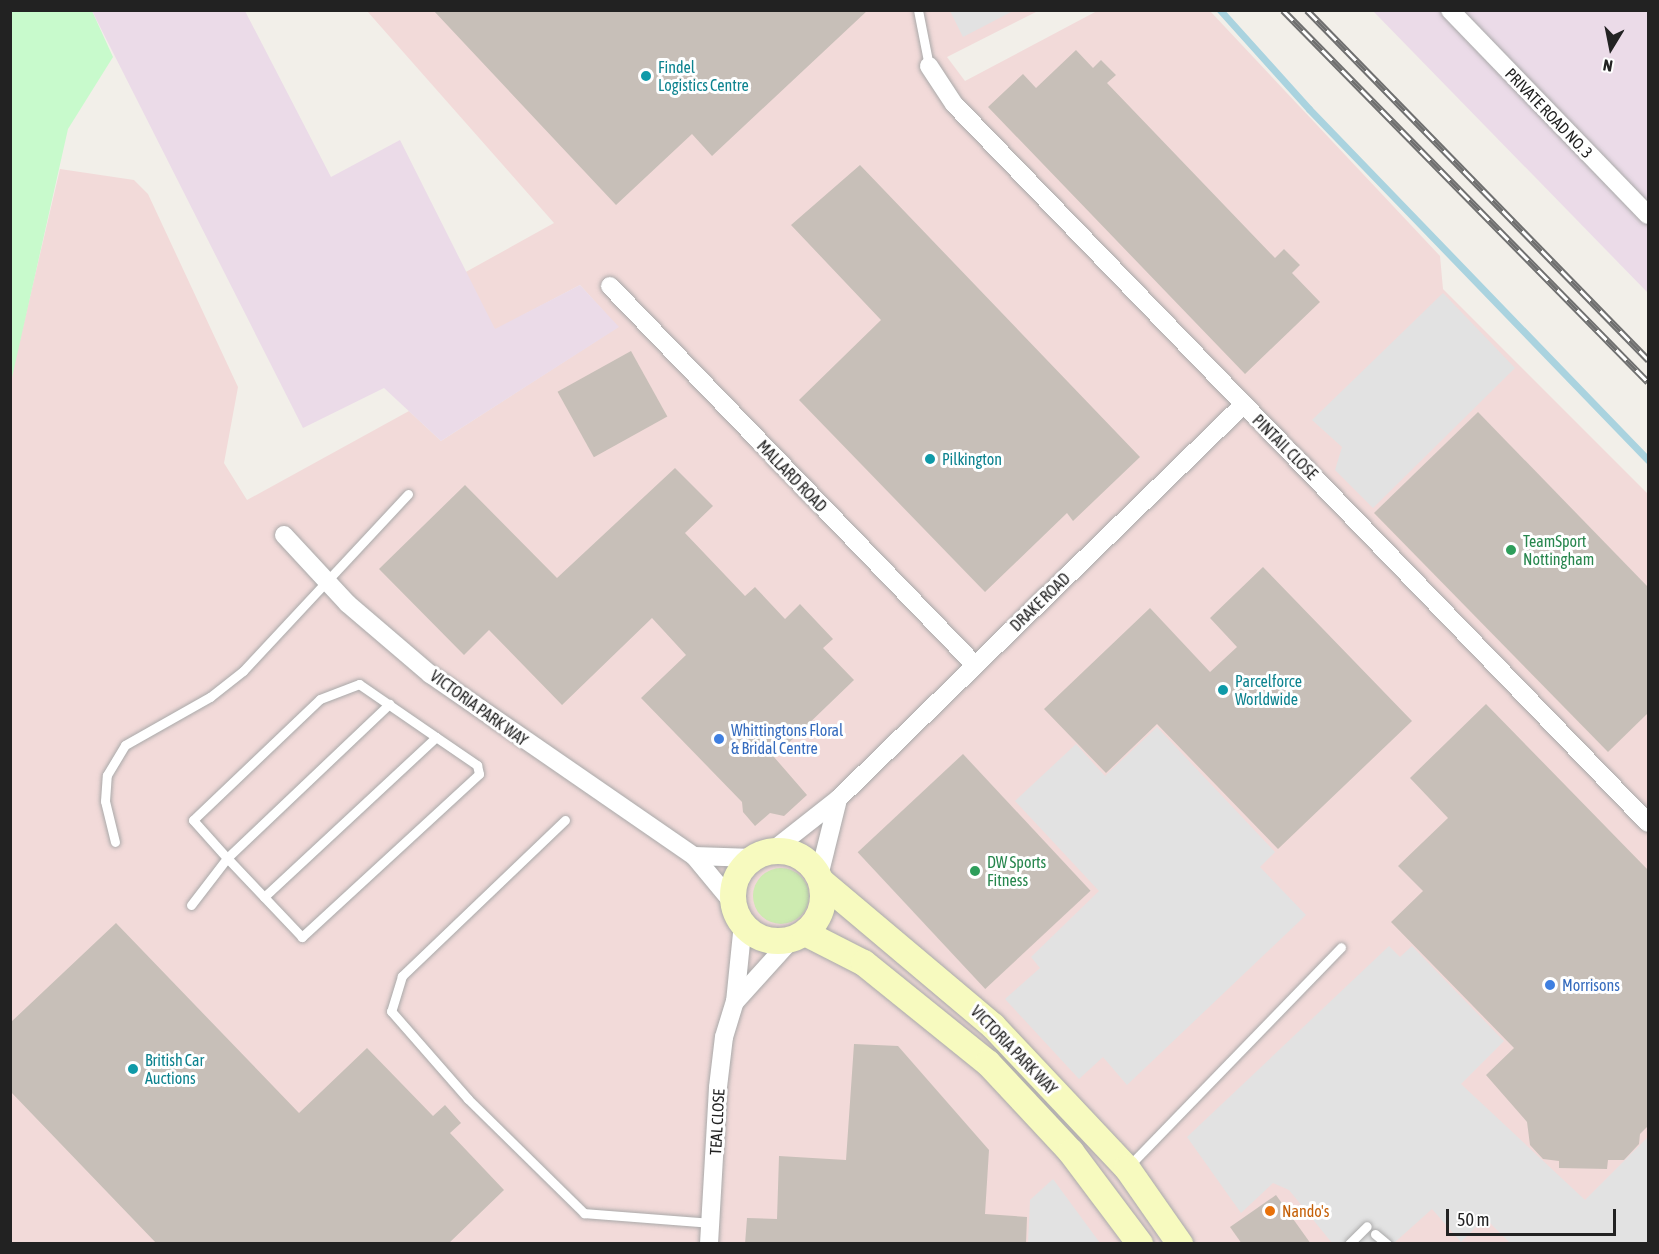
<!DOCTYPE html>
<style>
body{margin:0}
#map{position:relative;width:1659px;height:1254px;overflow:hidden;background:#f2efe9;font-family:"Asap Condensed",sans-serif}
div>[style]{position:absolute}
.commercial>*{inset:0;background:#f2dad9}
.industrial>*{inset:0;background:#ebdbe8}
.grass>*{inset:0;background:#cdebb0}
.round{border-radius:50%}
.park>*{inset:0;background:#c8facc}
.parking>*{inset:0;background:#e2e2e2}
.stream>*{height:7px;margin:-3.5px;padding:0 3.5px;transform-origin:3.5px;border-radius:3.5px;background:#aad3df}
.building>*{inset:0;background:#c7bfb8;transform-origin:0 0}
.roads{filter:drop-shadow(0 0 2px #a9a9a9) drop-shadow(0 0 2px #a9a9a9)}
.lane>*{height:9px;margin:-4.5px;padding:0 4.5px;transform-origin:4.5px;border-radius:4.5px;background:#fff}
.street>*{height:18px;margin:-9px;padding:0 9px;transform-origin:9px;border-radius:9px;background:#fff}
.secondary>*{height:26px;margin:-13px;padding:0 13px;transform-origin:13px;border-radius:13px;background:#f7fabf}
.secondary>.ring{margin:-13px;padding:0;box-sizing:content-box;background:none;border:26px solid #f7fabf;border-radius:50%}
.rail>*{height:7px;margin-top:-3.5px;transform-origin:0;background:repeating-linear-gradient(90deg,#fff 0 14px,#707070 0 28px);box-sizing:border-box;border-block:2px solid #707070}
.dots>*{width:16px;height:16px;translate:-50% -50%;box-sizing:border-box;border:3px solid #fff;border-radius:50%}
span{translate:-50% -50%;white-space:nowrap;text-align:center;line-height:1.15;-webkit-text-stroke:6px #fff;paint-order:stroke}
.culture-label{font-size:16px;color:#0d838f}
.left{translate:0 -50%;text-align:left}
.street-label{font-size:16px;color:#222}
.leisure-label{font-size:16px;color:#27864d}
.shop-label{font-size:16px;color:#366cbe}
.food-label{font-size:16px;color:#c56008}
.frame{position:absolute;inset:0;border:12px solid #222;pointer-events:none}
.north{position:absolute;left:1581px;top:18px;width:60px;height:60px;-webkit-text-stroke:4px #fff;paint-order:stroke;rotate:190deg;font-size:16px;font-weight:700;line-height:24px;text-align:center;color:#222}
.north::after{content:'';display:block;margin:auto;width:21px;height:27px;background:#222;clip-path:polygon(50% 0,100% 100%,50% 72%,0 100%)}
.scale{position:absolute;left:1446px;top:1209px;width:170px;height:27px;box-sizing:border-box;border:3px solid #222;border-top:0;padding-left:8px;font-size:18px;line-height:21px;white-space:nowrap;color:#222;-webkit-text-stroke:4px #fff;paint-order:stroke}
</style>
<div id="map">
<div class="commercial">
<i style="clip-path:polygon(367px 11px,1038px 11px,947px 57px,965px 81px,1097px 11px,1210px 11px,1440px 256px,1443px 289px,1648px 494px,1648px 1243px,11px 1244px,10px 382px,60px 169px,134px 180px,148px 194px,238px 387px,224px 463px,247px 500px,409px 411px,441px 441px,618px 327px,580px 285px,495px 330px,464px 273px,554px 223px)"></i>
</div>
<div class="industrial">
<i style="clip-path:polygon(92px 11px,245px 11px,331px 177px,400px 140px,495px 329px,580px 285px,619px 327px,441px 441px,384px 388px,303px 428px)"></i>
<i style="clip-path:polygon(1373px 11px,1648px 11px,1648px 293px)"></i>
</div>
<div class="grass">
<i class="round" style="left:753px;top:868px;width:56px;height:56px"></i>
</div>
<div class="park">
<i style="clip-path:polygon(11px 10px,92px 11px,113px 57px,68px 129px,11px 382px)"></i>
</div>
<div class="parking">
<i style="clip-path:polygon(950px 11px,1013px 11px,963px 37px)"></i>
<i style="clip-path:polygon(1443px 293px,1515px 368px,1373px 508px,1335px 470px,1342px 447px,1312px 420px)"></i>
<i style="clip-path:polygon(1157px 727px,1275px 852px,1260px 867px,1306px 915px,1127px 1085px,1103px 1057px,1079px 1079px,1005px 999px,1040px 968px,1031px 957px,1099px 891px,1015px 801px,1076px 744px,1105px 776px)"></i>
<i style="clip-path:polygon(1389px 946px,1400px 957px,1412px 946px,1504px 1041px,1461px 1084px,1585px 1200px,1648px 1137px,1648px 1243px,1510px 1243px,1485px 1218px,1461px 1242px,1432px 1209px,1394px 1243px,1332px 1243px,1289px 1190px,1273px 1183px,1241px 1213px,1187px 1137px)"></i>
<i style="clip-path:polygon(1053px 1179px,1100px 1243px,1028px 1243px,1030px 1200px)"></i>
</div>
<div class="stream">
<i style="left:1220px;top:10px;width:133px;rotate:48deg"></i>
<i style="left:1309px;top:109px;width:488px;rotate:46deg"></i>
</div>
<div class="building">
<i style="clip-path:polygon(433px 10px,868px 10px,712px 156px,692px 134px,616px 205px)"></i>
<i style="clip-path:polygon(1076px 50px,1093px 68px,1101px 60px,1116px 75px,1107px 83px,1275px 258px,1284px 249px,1300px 265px,1292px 273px,1320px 302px,1245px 374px,988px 107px,1023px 74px,1036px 88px)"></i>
<i style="clip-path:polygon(860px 165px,1140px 457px,1073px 521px,1067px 513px,985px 592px,799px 400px,881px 320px,791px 225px)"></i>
<i style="left:631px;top:351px;width:75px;height:84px;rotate:61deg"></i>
<i style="clip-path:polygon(1478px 412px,1648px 587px,1648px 713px,1608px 752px,1374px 513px)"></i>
<i style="clip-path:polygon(675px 468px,713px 506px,685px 533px,745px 596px,755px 587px,785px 619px,800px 604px,833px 639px,823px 648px,854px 680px,774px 757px,807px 795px,784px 816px,770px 813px,755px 826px,743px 812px,742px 802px,641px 698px,686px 655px,652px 618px,562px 705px,489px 630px,464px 655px,379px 569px,465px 485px,557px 578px)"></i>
<i style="clip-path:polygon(1263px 567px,1412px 721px,1278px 849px,1157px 724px,1106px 773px,1044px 709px,1150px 608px,1210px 672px,1237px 647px,1210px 618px)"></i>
<i style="clip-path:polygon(1486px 704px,1648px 870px,1648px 1126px,1640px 1134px,1639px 1144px,1624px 1160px,1608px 1160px,1607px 1169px,1559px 1168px,1559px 1161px,1543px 1159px,1530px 1145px,1527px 1122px,1486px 1075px,1514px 1048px,1391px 922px,1423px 891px,1398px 866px,1448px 818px,1410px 778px)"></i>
<i style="left:963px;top:754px;width:187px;height:144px;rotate:47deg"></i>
<i style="clip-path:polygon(116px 923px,299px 1113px,367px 1048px,433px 1116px,445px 1105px,461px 1123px,450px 1133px,504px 1190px,448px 1244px,157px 1244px,10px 1091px,10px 1023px)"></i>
<i style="clip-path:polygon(854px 1044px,898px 1046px,989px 1150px,985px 1214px,1027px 1217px,1026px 1244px,745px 1244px,747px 1218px,777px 1219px,779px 1156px,846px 1160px)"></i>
<i style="clip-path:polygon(1276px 1195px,1311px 1244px,1242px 1244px,1230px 1227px)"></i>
</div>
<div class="roads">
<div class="lane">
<i style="left:918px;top:10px;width:57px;rotate:78.9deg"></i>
<i style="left:565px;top:820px;width:226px;rotate:136.3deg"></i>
<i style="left:402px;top:976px;width:37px;rotate:107deg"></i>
<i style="left:391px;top:1011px;width:117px;rotate:48.8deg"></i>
<i style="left:468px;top:1099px;width:163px;rotate:44.5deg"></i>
<i style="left:584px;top:1213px;width:127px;rotate:4.5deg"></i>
<i style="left:115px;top:842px;width:42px;rotate:-103.7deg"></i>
<i style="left:105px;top:801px;width:26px;rotate:-86deg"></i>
<i style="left:107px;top:775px;width:35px;rotate:-59deg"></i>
<i style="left:125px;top:745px;width:98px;rotate:-29.5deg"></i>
<i style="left:210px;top:697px;width:42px;rotate:-38.2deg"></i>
<i style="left:243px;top:671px;width:242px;rotate:-47deg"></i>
<i style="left:264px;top:897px;width:235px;rotate:-42.9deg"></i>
<i style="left:191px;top:905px;width:59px;rotate:-52.5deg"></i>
<i style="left:227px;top:858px;width:51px;rotate:-131.8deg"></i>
<i style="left:193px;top:820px;width:175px;rotate:-43.6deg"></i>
<i style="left:320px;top:699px;width:42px;rotate:-21deg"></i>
<i style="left:359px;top:684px;width:93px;rotate:34.5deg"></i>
<i style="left:436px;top:737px;width:50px;rotate:34.3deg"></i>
<i style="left:477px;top:765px;width:9px;rotate:77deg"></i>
<i style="left:479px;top:774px;width:241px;rotate:137.4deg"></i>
<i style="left:302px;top:937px;width:109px;rotate:-133.5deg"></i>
<i style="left:227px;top:858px;width:224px;rotate:-43.5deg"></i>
<i style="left:1128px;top:1167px;width:306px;rotate:-45.9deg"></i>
<i style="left:1375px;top:1234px;width:16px;rotate:40deg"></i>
<i style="left:1349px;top:1244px;width:25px;rotate:-45deg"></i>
</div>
<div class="street">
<i style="left:1450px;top:10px;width:285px;rotate:46deg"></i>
<i style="left:929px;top:66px;width:45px;rotate:56.7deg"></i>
<i style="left:954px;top:104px;width:999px;rotate:46.01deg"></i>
<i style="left:610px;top:286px;width:526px;rotate:46.08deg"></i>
<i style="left:284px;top:535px;width:94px;rotate:47.2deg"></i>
<i style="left:348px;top:604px;width:108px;rotate:40.5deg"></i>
<i style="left:430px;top:674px;width:321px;rotate:34.6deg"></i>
<i style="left:694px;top:856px;width:61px;rotate:50.3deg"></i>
<i style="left:772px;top:851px;width:84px;rotate:-38.2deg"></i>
<i style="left:838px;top:799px;width:565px;rotate:-44.21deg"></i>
<i style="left:694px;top:856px;width:60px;rotate:1.9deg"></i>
<i style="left:819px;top:876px;width:79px;rotate:-76.1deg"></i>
<i style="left:735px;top:1002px;width:85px;rotate:-47.9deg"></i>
<i style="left:709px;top:1244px;width:157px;rotate:-86.7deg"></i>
<i style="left:718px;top:1087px;width:50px;rotate:-83.2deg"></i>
<i style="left:724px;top:1037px;width:37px;rotate:-73deg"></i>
<i style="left:735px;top:1002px;width:79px;rotate:-84.2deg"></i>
</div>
<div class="secondary">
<i class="ring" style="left:733px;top:851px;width:64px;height:64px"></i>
<i style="left:822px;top:882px;width:224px;rotate:40.1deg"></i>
<i style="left:993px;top:1026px;width:195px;rotate:46.7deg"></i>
<i style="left:1127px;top:1168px;width:93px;rotate:55.1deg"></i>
<i style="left:805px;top:933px;width:66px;rotate:27deg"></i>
<i style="left:864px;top:963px;width:159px;rotate:38.9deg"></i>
<i style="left:988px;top:1063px;width:122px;rotate:47deg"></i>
<i style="left:1071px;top:1152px;width:115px;rotate:53.1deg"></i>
</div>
</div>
<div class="rail">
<i style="left:1283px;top:10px;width:521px;rotate:45.54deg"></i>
<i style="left:1307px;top:10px;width:489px;rotate:45.7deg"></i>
</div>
<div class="dots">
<i style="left:646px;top:76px;background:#0f9aa8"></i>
<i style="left:930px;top:459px;background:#0f9aa8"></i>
<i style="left:1511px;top:550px;background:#2e9e5b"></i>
<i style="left:1223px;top:690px;background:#0f9aa8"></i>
<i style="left:719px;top:739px;background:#3f7fe0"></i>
<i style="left:975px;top:871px;background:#2e9e5b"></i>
<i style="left:1550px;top:985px;background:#3f7fe0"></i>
<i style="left:133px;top:1069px;background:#0f9aa8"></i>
<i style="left:1270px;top:1211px;background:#e8710a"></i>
</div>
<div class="culture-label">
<span class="left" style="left:658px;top:76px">Findel<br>Logistics Centre</span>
<span class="left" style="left:942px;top:459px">Pilkington</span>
<span class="left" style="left:1235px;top:690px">Parcelforce<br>Worldwide</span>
<span class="left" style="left:145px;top:1069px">British Car<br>Auctions</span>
</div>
<div class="street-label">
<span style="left:1549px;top:113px;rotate:46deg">PRIVATE ROAD NO. 3</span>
<span style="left:1285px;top:447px;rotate:45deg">PINTAIL CLOSE</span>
<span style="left:792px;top:476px;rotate:46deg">MALLARD ROAD</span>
<span style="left:1040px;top:602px;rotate:-44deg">DRAKE ROAD</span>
<span style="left:479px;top:708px;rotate:36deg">VICTORIA PARK WAY</span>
<span style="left:1014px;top:1050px;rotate:46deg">VICTORIA PARK WAY</span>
<span style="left:717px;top:1122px;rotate:-87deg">TEAL CLOSE</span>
</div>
<div class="leisure-label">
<span class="left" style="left:1523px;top:550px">TeamSport<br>Nottingham</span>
<span class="left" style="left:987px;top:871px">DW Sports<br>Fitness</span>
</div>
<div class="shop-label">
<span class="left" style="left:731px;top:739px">Whittingtons Floral<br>&amp; Bridal Centre</span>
<span class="left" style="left:1562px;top:985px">Morrisons</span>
</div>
<div class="food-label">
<span class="left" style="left:1282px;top:1211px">Nando's</span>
</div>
<div class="frame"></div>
<div class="north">N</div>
<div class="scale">50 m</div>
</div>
